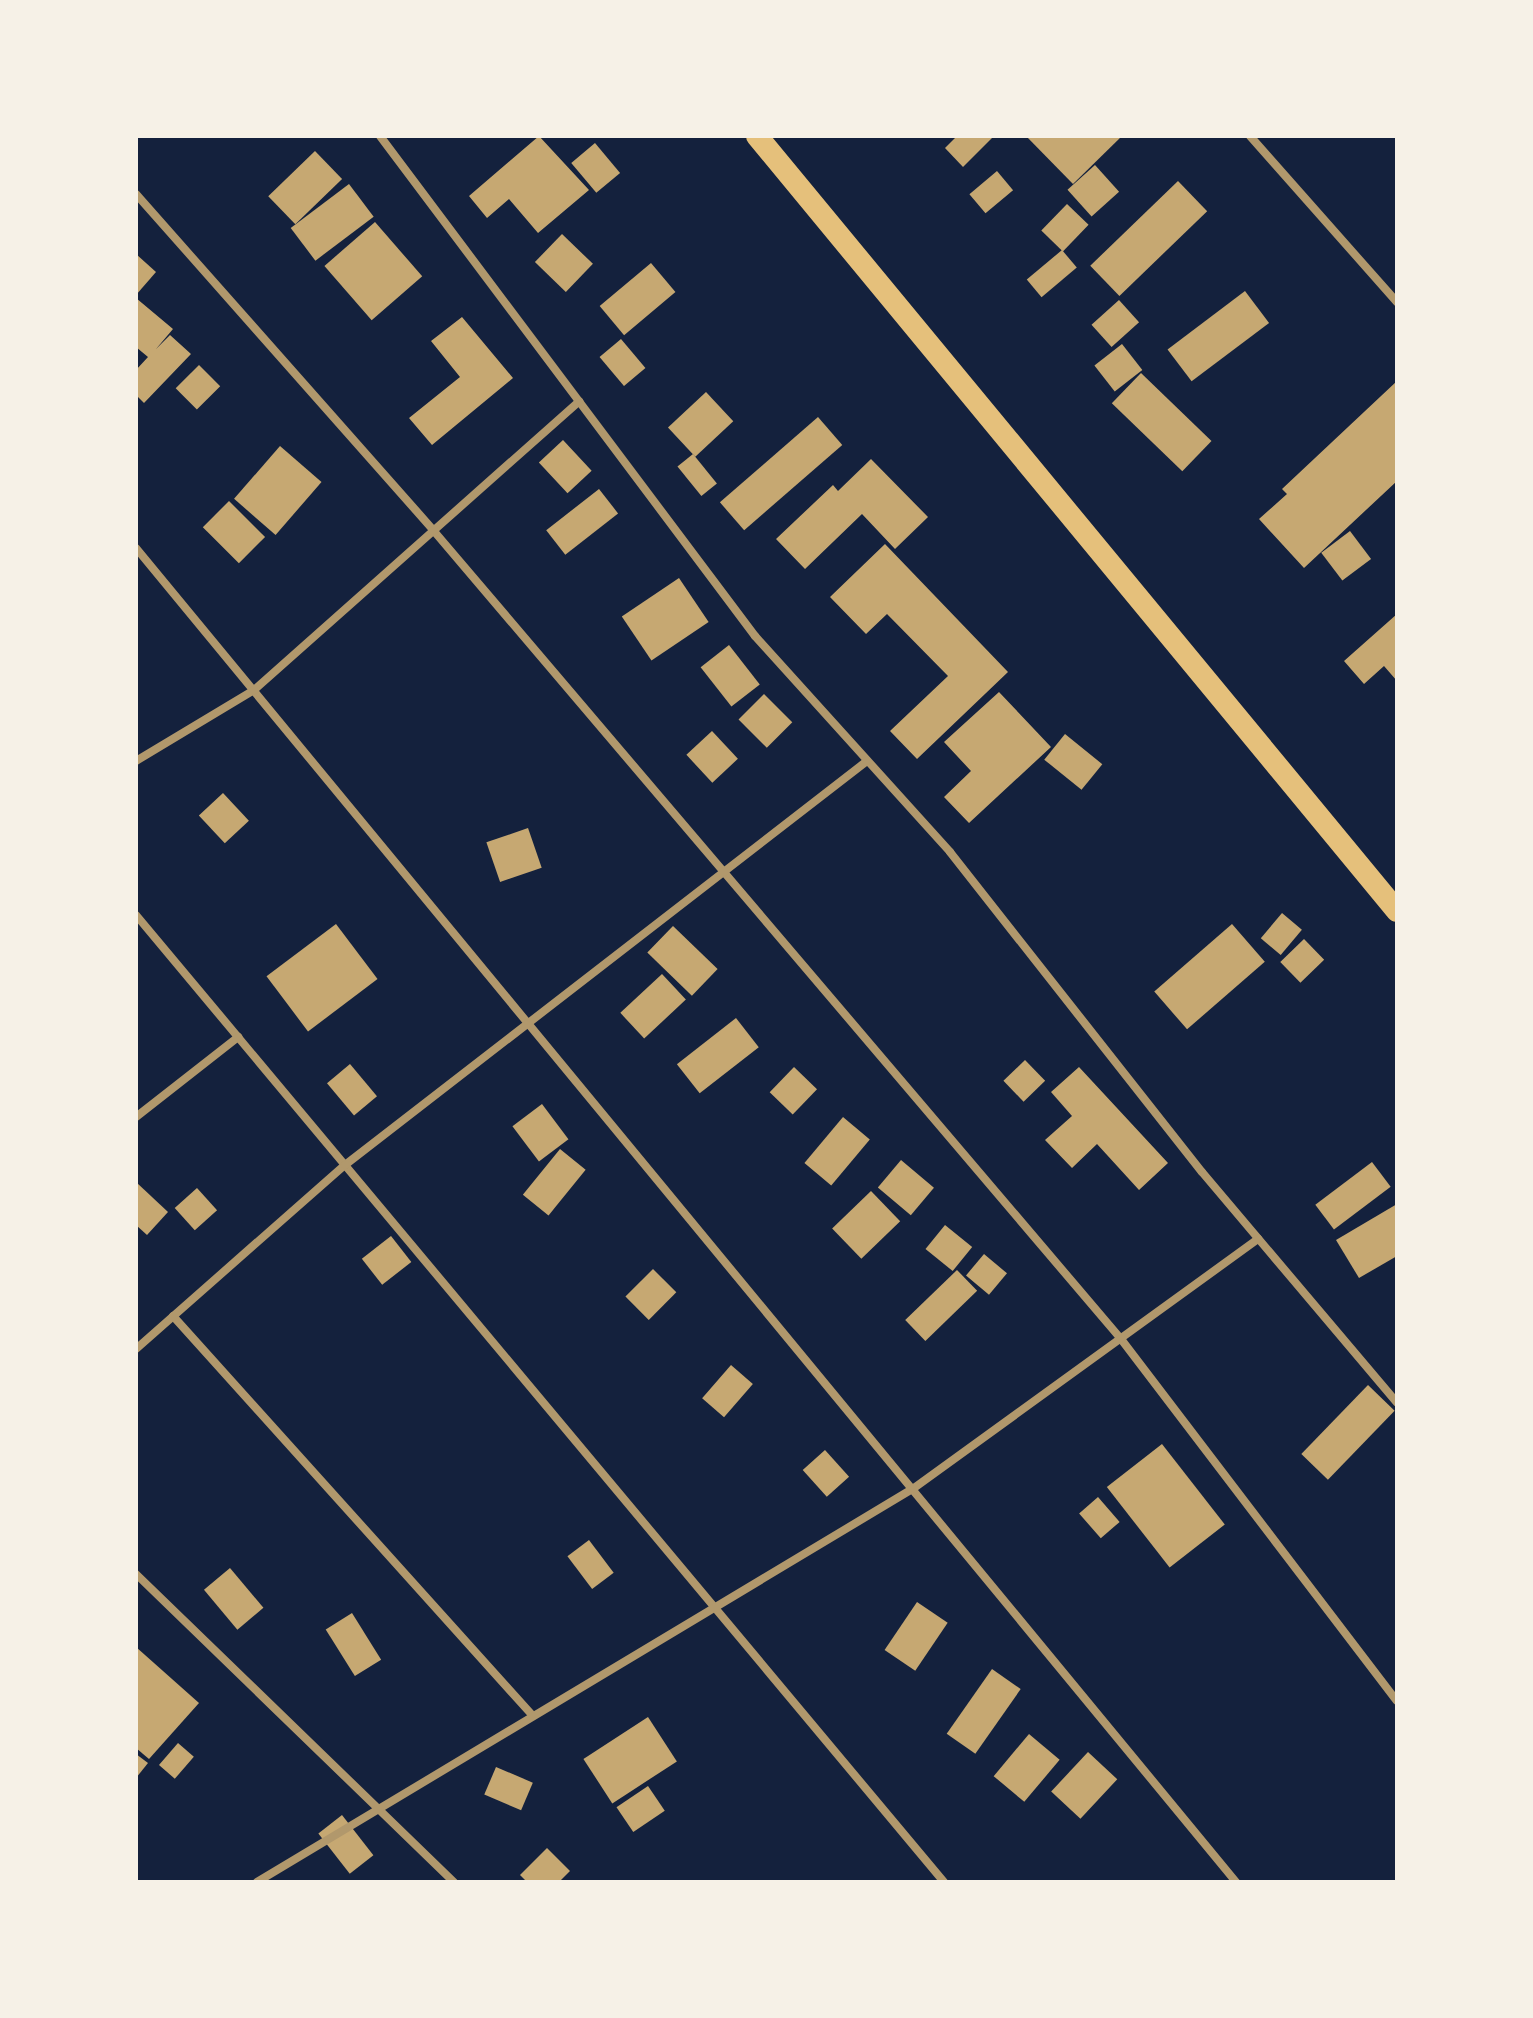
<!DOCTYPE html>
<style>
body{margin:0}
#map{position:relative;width:1533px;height:2018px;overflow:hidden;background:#14213d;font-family:Quicksand,sans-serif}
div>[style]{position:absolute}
.building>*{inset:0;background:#c6a872;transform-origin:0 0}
.minor>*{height:8px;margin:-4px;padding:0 4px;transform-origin:4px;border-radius:4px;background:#b1986c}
.trunk>*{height:22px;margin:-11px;padding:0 11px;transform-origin:11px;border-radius:11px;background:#e5c07b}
span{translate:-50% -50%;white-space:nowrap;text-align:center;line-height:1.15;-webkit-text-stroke:6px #f6f1e7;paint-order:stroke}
.frame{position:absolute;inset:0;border:138px solid #f6f1e7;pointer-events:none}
</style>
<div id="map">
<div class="building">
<i style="clip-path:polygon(539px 136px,589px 190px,538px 233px,509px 199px,487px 218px,469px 196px)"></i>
<i style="clip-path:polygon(957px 136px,994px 136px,963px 167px,945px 148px)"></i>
<i style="clip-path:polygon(1026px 136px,1122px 136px,1073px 184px)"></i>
<i style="left:595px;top:143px;width:39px;height:31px;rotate:50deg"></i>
<i style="left:315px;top:151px;width:39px;height:65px;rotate:46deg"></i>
<i style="left:1095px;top:165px;width:36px;height:37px;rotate:48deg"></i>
<i style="left:997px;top:171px;width:25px;height:36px;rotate:50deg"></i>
<i style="left:1178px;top:181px;width:42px;height:122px;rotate:46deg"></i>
<i style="left:349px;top:184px;width:41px;height:73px;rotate:53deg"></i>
<i style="left:1067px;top:204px;width:30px;height:37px;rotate:44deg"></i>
<i style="left:375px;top:222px;width:72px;height:67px;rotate:49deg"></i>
<i style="left:562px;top:234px;width:43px;height:39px;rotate:44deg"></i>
<i style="left:1062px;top:250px;width:23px;height:46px;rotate:50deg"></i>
<i style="clip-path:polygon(136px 254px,156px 272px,136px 295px)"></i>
<i style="left:651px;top:263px;width:38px;height:67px;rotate:50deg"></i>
<i style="left:1245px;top:291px;width:40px;height:97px;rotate:53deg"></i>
<i style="clip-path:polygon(136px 298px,173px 329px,156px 349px,170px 335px,191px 354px,144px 403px,136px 395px,136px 370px,148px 357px,136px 347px)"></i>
<i style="left:1119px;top:300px;width:30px;height:37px;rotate:48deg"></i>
<i style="clip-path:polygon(462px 317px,513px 378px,432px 445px,409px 418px,460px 377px,431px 341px)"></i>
<i style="left:621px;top:339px;width:38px;height:28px;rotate:50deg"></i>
<i style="left:1122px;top:344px;width:33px;height:35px;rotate:52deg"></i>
<i style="left:199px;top:365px;width:30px;height:33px;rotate:45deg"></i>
<i style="left:1141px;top:373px;width:98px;height:42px;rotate:44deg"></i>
<i style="clip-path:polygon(1397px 381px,1397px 481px,1304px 568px,1259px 519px,1287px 494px,1282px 489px)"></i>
<i style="left:706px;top:392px;width:40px;height:52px;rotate:47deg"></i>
<i style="left:818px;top:417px;width:37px;height:130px;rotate:49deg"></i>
<i style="left:563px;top:440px;width:42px;height:33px;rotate:47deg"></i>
<i style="left:280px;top:446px;width:55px;height:70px;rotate:41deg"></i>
<i style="left:693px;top:454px;width:38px;height:20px;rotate:51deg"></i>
<i style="clip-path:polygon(871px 459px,928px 517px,895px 549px,862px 514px,805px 569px,776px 539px,833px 485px,838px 491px)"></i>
<i style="left:599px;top:489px;width:31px;height:67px;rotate:52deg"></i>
<i style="left:229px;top:501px;width:51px;height:37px;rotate:45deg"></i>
<i style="left:1350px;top:531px;width:35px;height:36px;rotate:53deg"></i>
<i style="clip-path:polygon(885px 544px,1008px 672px,917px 759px,890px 731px,948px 676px,887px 614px,866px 634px,830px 597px)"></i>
<i style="left:679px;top:578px;width:53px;height:69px;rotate:56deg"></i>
<i style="clip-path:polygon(1397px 614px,1397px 681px,1384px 666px,1364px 684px,1344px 661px)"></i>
<i style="left:729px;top:645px;width:50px;height:36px;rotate:52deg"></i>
<i style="clip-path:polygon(999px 692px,1051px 747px,969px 823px,944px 797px,971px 771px,944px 742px)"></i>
<i style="left:764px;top:694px;width:40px;height:36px;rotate:45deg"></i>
<i style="left:712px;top:731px;width:38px;height:35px;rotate:47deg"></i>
<i style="left:1065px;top:734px;width:48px;height:33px;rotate:39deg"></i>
<i style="left:223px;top:793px;width:38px;height:33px;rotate:47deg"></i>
<i style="left:528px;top:828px;width:42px;height:44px;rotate:71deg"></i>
<i style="left:1282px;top:913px;width:26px;height:33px;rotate:40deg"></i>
<i style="left:336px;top:924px;width:69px;height:87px;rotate:53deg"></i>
<i style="left:1232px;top:924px;width:50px;height:103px;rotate:49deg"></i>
<i style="left:673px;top:926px;width:62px;height:37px;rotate:44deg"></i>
<i style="left:1304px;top:939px;width:29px;height:33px;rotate:46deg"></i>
<i style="left:662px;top:974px;width:35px;height:57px;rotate:47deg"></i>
<i style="left:736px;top:1018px;width:37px;height:75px;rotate:52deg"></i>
<i style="left:1025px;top:1060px;width:29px;height:30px;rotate:46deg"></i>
<i style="left:350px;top:1064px;width:42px;height:30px;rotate:50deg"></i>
<i style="left:794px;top:1067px;width:32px;height:35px;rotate:44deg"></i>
<i style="clip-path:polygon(1079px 1067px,1168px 1163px,1139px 1190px,1097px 1144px,1072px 1168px,1045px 1140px,1072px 1116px,1051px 1092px)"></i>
<i style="left:542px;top:1104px;width:44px;height:37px;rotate:53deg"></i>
<i style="left:843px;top:1117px;width:35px;height:60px;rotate:40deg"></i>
<i style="left:560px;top:1149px;width:33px;height:59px;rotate:39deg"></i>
<i style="left:901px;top:1160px;width:43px;height:36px;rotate:40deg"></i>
<i style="left:1372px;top:1162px;width:31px;height:71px;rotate:53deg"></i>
<i style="clip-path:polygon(136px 1182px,168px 1212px,147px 1235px,136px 1225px)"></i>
<i style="left:197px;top:1188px;width:30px;height:30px;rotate:48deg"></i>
<i style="left:871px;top:1191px;width:42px;height:54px;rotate:46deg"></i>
<i style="clip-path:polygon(1397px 1204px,1397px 1256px,1359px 1278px,1336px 1240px)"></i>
<i style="left:945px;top:1225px;width:35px;height:31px;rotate:39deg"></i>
<i style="left:391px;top:1236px;width:33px;height:37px;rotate:52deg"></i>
<i style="left:984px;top:1254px;width:30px;height:28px;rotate:40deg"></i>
<i style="left:653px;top:1269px;width:33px;height:39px;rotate:45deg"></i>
<i style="left:957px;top:1270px;width:29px;height:72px;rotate:46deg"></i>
<i style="left:731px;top:1365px;width:29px;height:44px;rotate:41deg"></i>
<i style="left:1368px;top:1385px;width:37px;height:96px;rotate:44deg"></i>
<i style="left:1162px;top:1444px;width:102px;height:70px;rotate:52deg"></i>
<i style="left:825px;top:1450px;width:36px;height:30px;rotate:48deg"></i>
<i style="left:1098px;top:1497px;width:33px;height:25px;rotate:49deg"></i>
<i style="left:589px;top:1540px;width:41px;height:27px;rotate:53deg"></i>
<i style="left:230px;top:1568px;width:52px;height:34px;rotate:50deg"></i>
<i style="left:917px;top:1602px;width:37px;height:58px;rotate:34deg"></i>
<i style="left:352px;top:1613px;width:55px;height:31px;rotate:58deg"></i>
<i style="clip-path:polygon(136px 1647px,199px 1703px,149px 1759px,136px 1748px)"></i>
<i style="left:992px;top:1669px;width:35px;height:79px;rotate:35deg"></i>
<i style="left:648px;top:1717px;width:53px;height:77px;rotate:57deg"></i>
<i style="left:1029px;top:1734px;width:40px;height:55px;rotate:40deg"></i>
<i style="left:178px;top:1743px;width:21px;height:29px;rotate:41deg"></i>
<i style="left:1088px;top:1752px;width:40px;height:54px;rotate:43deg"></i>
<i style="clip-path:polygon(136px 1754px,148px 1763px,136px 1778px)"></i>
<i style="left:496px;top:1767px;width:40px;height:30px;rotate:23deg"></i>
<i style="left:648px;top:1786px;width:30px;height:38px;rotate:56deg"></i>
<i style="left:342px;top:1815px;width:51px;height:30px;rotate:52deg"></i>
<i style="clip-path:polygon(547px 1848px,570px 1871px,559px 1882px,527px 1882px,520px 1875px)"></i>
</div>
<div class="minor">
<i style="left:380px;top:136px;width:625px;rotate:53.13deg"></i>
<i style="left:755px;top:636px;width:291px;rotate:47.9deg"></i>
<i style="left:950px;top:852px;width:407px;rotate:51.8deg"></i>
<i style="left:1202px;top:1172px;width:302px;rotate:49.8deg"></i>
<i style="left:1250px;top:136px;width:222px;rotate:48.5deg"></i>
<i style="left:136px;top:194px;width:448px;rotate:48.5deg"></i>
<i style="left:433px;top:530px;width:1062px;rotate:49.62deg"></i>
<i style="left:1121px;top:1339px;width:455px;rotate:52.7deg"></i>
<i style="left:136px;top:548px;width:1729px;rotate:50.49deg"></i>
<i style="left:136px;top:761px;width:138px;rotate:-31deg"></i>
<i style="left:254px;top:690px;width:435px;rotate:-41.6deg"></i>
<i style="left:136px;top:915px;width:1260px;rotate:50.12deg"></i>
<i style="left:136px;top:1117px;width:130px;rotate:-38.1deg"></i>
<i style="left:173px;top:1316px;width:538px;rotate:48.01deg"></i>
<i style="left:136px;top:1349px;width:278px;rotate:-41.4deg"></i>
<i style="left:345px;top:1165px;width:660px;rotate:-37.74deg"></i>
<i style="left:136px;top:1574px;width:443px;rotate:44.1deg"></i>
<i style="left:257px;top:1882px;width:766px;rotate:-30.95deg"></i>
<i style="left:914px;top:1488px;width:425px;rotate:-35.9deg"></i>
</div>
<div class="trunk">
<i style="left:757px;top:136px;width:1005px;rotate:50.45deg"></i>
</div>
<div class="frame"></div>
</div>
